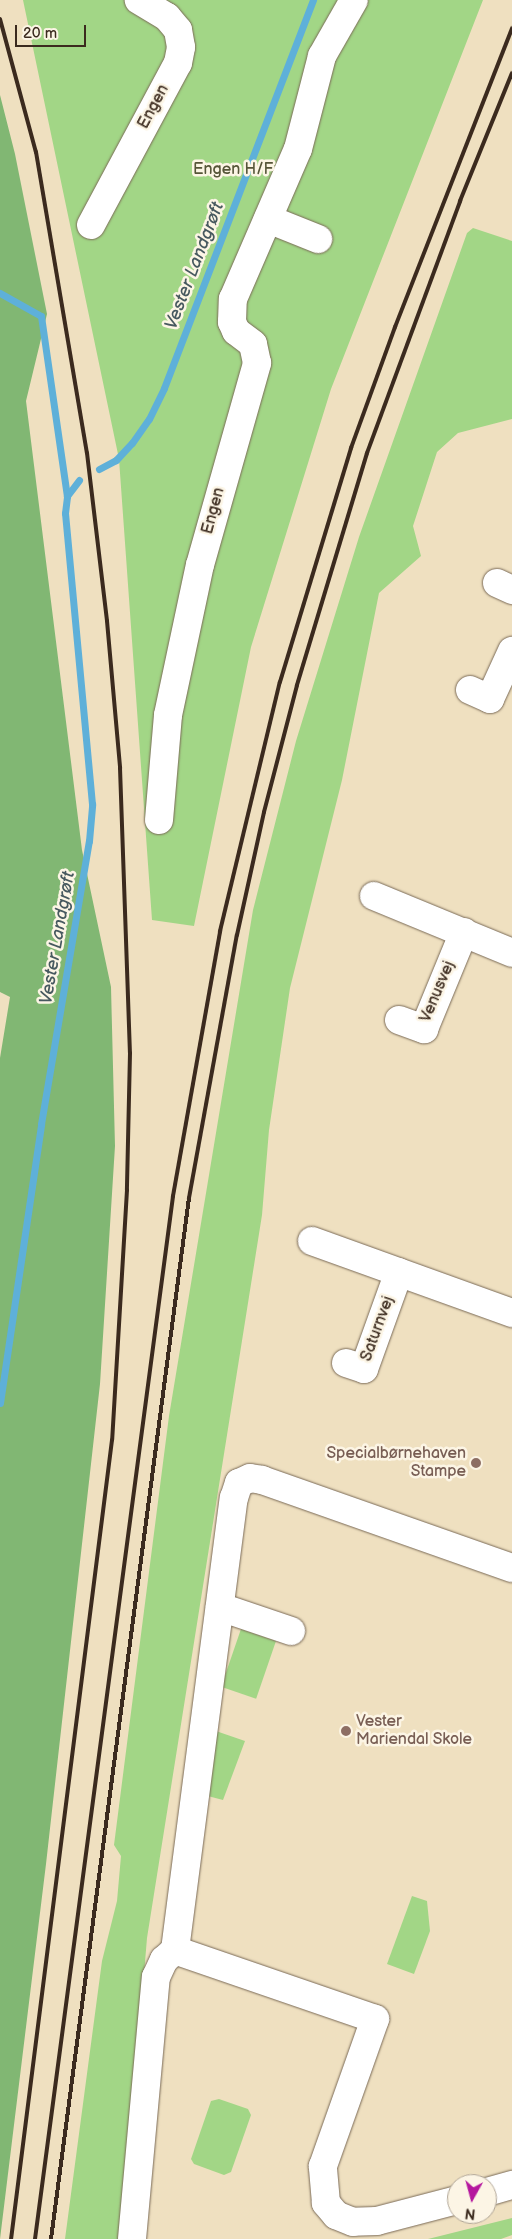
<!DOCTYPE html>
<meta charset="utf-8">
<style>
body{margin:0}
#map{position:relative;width:512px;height:2239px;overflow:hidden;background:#efe0c0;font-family:"Balsamiq Sans",sans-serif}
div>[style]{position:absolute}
.green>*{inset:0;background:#a2d686;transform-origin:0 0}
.forest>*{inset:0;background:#81b773}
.stream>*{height:7px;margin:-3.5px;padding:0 3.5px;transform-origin:3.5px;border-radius:3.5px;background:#5eb0d9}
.roads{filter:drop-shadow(0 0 1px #7a6a57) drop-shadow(0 0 1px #7a6a57)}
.minor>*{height:28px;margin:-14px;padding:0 14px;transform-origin:14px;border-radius:14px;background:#fff}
.rail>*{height:4px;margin:-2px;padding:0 2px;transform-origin:2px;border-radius:2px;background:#3b2a1e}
.dots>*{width:14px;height:14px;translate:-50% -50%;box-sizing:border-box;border:2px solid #fcf5e5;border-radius:50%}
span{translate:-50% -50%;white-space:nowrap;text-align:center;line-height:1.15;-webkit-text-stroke:5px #fcf5e5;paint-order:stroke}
.street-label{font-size:16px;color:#3b2a1e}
.park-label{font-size:16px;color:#555538}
.education-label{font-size:16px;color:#785e54}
.right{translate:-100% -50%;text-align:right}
.left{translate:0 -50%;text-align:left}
.water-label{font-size:18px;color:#47595f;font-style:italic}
.north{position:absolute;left:447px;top:2174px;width:50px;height:50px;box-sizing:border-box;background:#fcf5e5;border:1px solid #afa495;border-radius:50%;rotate:187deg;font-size:14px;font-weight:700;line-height:20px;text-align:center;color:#3b2a1e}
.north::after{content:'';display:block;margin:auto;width:18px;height:22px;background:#b5179e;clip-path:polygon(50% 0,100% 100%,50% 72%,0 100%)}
.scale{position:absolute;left:15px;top:25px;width:71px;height:22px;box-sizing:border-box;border:2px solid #3b2a1e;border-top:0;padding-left:6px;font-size:15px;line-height:18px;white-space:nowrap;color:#3b2a1e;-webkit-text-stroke:4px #fcf5e5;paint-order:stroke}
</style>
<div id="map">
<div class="green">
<i style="clip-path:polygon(23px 0,483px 0,331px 389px,251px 647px,194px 926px,152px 920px,119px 459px)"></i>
<i style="clip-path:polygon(473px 228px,512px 241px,512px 419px,458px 433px,437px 452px,413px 526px,421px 556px,379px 593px,342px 780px,290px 988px,269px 1130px,262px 1215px,147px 1938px,122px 2239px,65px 2239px,102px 1961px,117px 1901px,121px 1856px,114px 1845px,169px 1416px,253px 910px,296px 741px,359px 537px,467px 233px)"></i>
<i style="left:241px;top:1629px;width:37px;height:61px;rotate:19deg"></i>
<i style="clip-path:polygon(213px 1730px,245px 1741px,223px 1800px,204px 1795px)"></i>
<i style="clip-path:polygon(412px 1896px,427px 1901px,430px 1931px,414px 1974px,387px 1964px)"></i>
<i style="clip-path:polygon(219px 2099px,248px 2109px,251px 2115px,231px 2172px,224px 2175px,194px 2164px,191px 2159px,211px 2101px)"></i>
<i style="clip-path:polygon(512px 2218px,512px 2235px,501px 2239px,428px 2239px)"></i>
</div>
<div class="forest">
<i style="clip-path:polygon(0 95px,15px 154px,47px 314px,26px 401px,82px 850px,111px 987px,115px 1146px,100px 1384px,46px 1864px,0 2239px,0 1058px,10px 997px,0 992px)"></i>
</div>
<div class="stream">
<i style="left:0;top:293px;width:47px;rotate:29.3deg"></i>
<i style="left:41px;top:316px;width:182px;rotate:81.8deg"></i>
<i style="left:99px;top:469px;width:19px;rotate:-28deg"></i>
<i style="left:116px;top:460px;width:23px;rotate:-47deg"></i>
<i style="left:132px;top:443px;width:29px;rotate:-55deg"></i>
<i style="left:149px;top:419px;width:34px;rotate:-64deg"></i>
<i style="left:164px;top:388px;width:416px;rotate:-69deg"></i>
<i style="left:0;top:1403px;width:282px;rotate:-81.6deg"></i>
<i style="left:41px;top:1124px;width:287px;rotate:-80.4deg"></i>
<i style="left:89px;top:841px;width:37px;rotate:-85deg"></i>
<i style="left:92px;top:804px;width:292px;rotate:-95.3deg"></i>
<i style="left:65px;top:513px;width:17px;rotate:-83deg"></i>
<i style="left:67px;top:496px;width:20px;rotate:-53deg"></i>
</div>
<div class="roads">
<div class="minor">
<i style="left:268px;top:219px;width:54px;rotate:21.8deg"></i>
<i style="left:91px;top:225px;width:184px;rotate:-61.8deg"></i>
<i style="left:178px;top:63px;width:16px;rotate:-79deg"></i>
<i style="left:181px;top:47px;width:17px;rotate:-100deg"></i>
<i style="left:178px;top:30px;width:17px;rotate:-130deg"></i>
<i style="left:167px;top:17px;width:33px;rotate:-149deg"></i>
<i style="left:497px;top:583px;width:17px;rotate:25deg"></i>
<i style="left:470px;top:690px;width:22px;rotate:24deg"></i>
<i style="left:490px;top:699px;width:53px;rotate:-65.4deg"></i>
<i style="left:159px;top:820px;width:105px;rotate:-85.1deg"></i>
<i style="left:168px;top:715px;width:153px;rotate:-78deg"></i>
<i style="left:200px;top:565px;width:210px;rotate:-74.2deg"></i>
<i style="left:257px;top:363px;width:19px;rotate:-102deg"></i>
<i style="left:253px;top:344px;width:21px;rotate:-143deg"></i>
<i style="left:236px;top:331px;width:10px;rotate:-114deg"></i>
<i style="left:232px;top:322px;width:23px;rotate:-88deg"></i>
<i style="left:233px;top:299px;width:163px;rotate:-66.6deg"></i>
<i style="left:298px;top:149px;width:96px;rotate:-75.5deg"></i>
<i style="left:322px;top:56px;width:64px;rotate:-60.3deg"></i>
<i style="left:374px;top:896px;width:149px;rotate:22.4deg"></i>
<i style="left:399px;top:1020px;width:27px;rotate:20deg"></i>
<i style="left:424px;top:1029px;width:105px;rotate:-67.6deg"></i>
<i style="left:312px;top:1241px;width:213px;rotate:19.8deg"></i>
<i style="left:346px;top:1363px;width:19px;rotate:18deg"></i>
<i style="left:364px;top:1369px;width:103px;rotate:-70.2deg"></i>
<i style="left:220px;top:1607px;width:75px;rotate:18.7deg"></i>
<i style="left:487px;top:2192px;width:26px;rotate:-16deg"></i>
<i style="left:457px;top:2200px;width:83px;rotate:165.3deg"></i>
<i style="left:377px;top:2221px;width:24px;rotate:178deg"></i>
<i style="left:353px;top:2222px;width:18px;rotate:-158deg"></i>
<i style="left:336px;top:2215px;width:16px;rotate:-130deg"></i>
<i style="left:326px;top:2203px;width:37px;rotate:-95deg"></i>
<i style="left:323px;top:2166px;width:156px;rotate:-70.5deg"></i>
<i style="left:375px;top:2019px;width:212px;rotate:-161deg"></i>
<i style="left:175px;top:1950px;width:456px;rotate:-82.6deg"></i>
<i style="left:234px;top:1498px;width:16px;rotate:-72deg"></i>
<i style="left:239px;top:1483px;width:12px;rotate:-24deg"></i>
<i style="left:250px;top:1478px;width:12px;rotate:9deg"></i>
<i style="left:262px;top:1480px;width:265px;rotate:19.4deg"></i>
<i style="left:132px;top:2239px;width:263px;rotate:-84.8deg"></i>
<i style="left:156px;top:1977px;width:19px;rotate:-65deg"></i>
<i style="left:164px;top:1960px;width:15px;rotate:-42deg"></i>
</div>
</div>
<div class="rail">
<i style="left:0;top:19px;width:138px;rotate:74.9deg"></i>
<i style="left:36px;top:152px;width:305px;rotate:80.4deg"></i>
<i style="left:87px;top:453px;width:169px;rotate:83.2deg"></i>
<i style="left:107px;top:621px;width:148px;rotate:84.9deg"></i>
<i style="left:120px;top:768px;width:285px;rotate:88deg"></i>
<i style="left:130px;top:1053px;width:137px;rotate:91.3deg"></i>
<i style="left:127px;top:1190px;width:250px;rotate:93.4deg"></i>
<i style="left:112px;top:1440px;width:805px;rotate:97.2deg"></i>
<i style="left:35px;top:2239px;width:1052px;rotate:-82.46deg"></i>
<i style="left:173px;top:1196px;width:269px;rotate:-79.9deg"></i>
<i style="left:220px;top:931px;width:256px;rotate:-76.5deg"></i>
<i style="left:280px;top:682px;width:245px;rotate:-73.1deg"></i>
<i style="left:351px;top:448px;width:129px;rotate:-70deg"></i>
<i style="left:395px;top:327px;width:321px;rotate:-68.6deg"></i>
<i style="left:51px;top:2239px;width:1050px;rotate:-82.45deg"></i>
<i style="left:189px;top:1198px;width:267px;rotate:-79.7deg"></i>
<i style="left:237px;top:935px;width:126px;rotate:-77.6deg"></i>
<i style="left:264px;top:812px;width:131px;rotate:-75.4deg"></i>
<i style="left:297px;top:685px;width:242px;rotate:-73.2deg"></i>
<i style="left:367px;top:453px;width:269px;rotate:-69.7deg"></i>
<i style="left:460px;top:201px;width:138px;rotate:-67.9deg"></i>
</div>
<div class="dots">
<i style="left:476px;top:1463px;background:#8d6e63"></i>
<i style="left:346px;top:1731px;background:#8d6e63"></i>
</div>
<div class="street-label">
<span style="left:154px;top:107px;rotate:-62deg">Engen</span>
<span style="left:214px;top:511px;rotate:-75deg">Engen</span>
<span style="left:438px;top:992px;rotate:-67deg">Venusvej</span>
<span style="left:378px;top:1329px;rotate:-70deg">Saturnvej</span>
</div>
<div class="park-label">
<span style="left:233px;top:170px">Engen H/F</span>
</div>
<div class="education-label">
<span class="right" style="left:466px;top:1463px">Specialbørnehaven<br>Stampe</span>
<span class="left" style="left:356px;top:1731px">Vester<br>Mariendal Skole</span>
</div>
<div class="water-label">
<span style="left:195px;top:266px;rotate:-69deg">Vester Landgrøft</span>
<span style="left:58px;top:938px;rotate:-80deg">Vester Landgrøft</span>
</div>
<div class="north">N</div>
<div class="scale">20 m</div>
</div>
